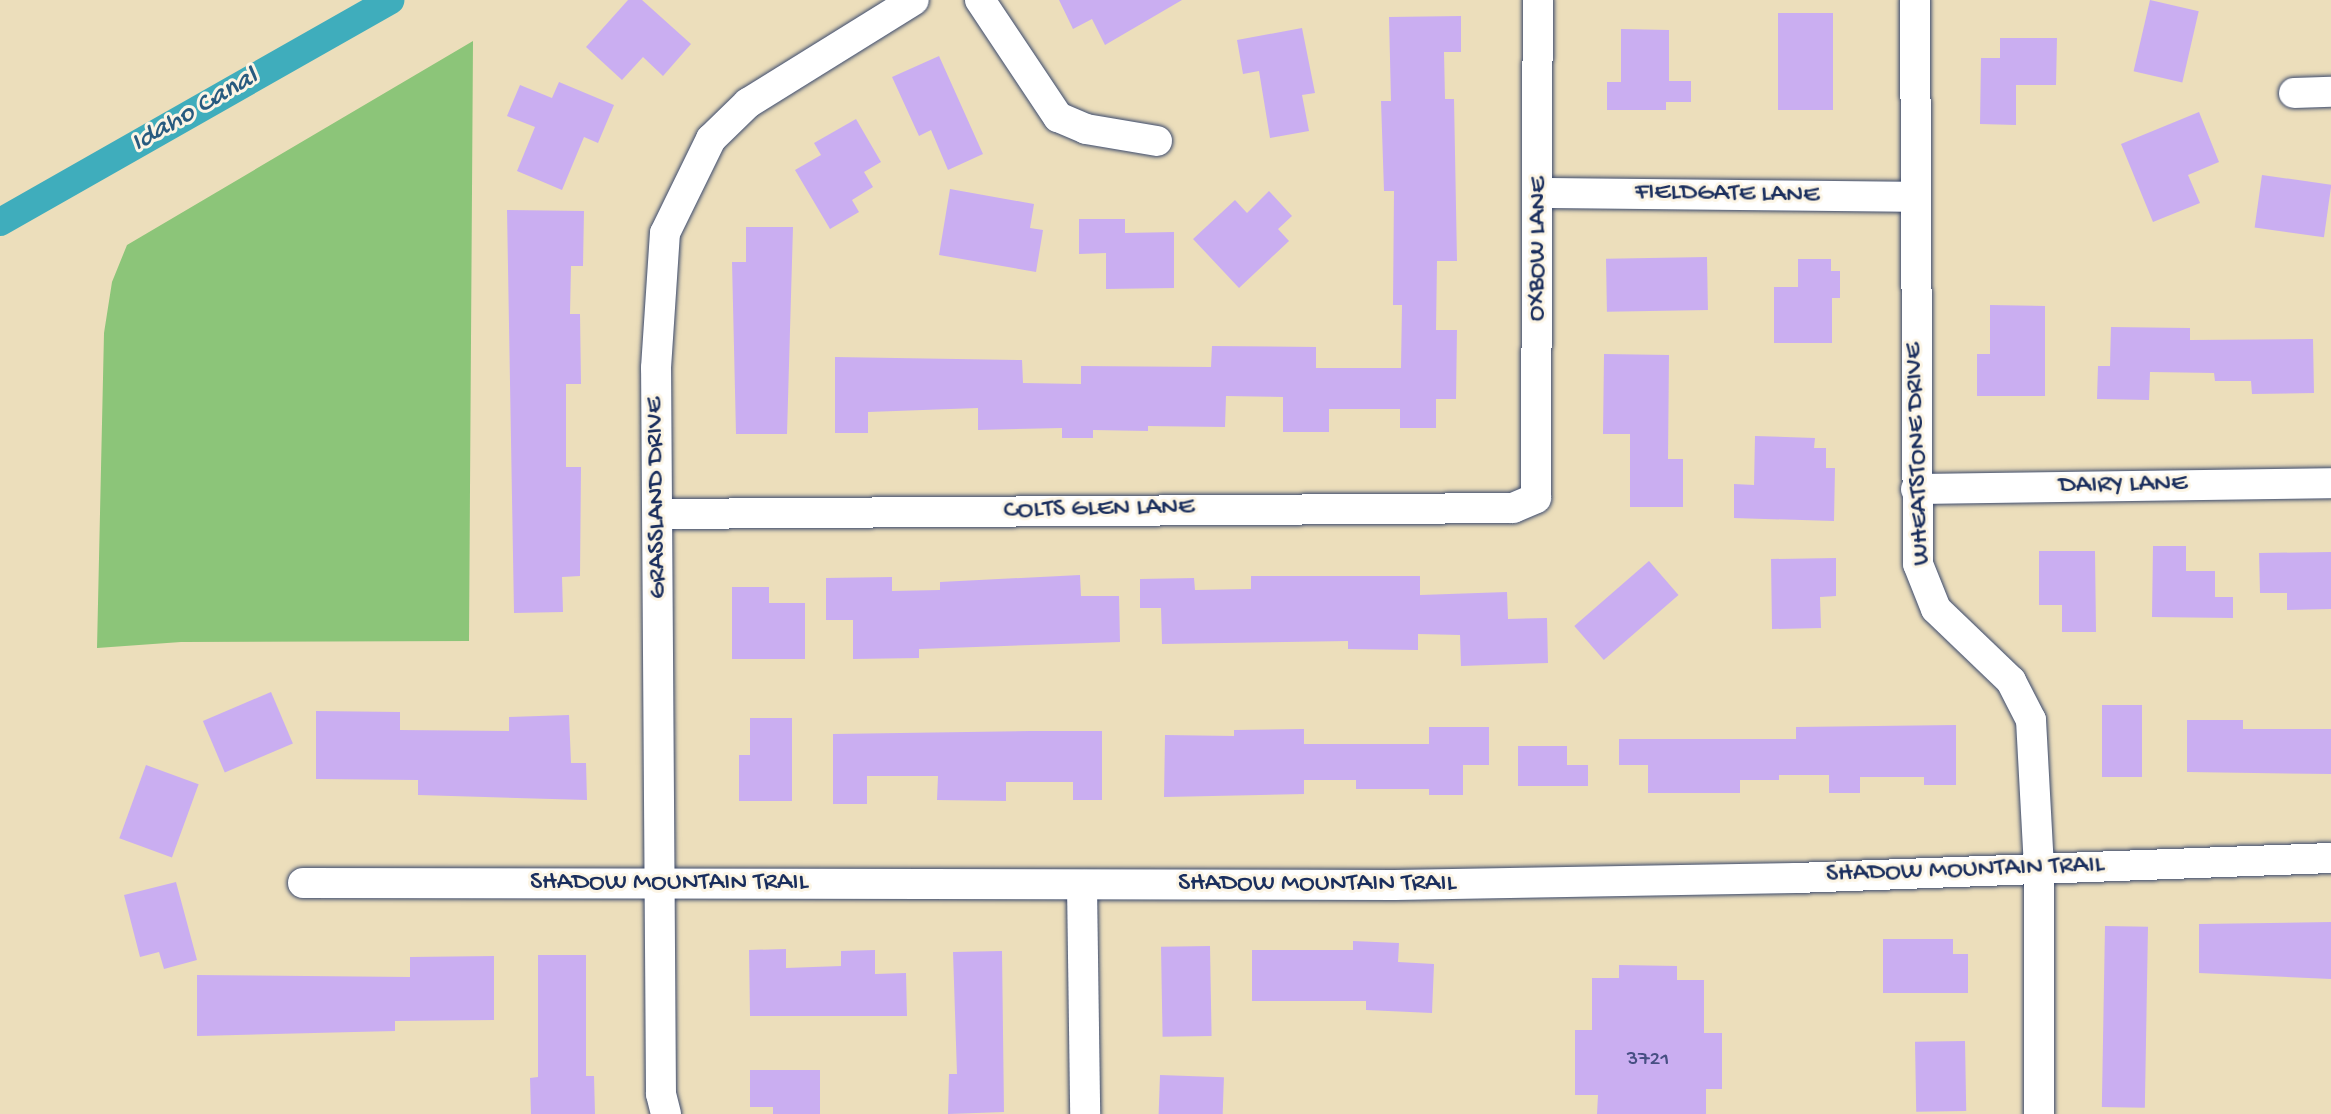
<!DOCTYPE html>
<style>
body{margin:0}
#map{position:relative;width:2331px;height:1114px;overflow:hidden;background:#ecdebb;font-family:"Gochi Hand",sans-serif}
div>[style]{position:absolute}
.green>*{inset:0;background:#8cc579}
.canal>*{height:28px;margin:-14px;padding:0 14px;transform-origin:14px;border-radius:14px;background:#3fadbc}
.building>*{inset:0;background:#caaef1;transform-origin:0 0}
.roads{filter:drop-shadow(0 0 2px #3a496c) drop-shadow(0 0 2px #3a496c)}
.minor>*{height:30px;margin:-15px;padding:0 15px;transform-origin:15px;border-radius:15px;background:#fff}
span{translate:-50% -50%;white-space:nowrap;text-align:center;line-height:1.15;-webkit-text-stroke:6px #fcf5e5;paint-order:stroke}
.number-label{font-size:22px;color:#474f83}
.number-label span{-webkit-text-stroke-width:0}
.street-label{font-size:26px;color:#1b2f5e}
.water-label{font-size:28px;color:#285b7f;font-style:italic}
</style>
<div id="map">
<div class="green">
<i style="clip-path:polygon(473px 41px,469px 641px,181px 642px,97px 648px,104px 333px,112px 282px,127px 245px)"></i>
</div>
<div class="canal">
<i style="left:0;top:222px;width:449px;rotate:-29.6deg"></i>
</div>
<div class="building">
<i style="clip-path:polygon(628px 0,642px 0,691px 44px,663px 76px,643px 57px,622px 80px,586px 47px)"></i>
<i style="clip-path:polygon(1059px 0,1182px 0,1105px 45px,1092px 19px,1073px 29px)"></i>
<i style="left:2150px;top:0;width:50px;height:73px;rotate:13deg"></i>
<i style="left:1778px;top:13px;width:55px;height:97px"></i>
<i style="clip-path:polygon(1461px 16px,1461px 52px,1444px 52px,1445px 99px,1454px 99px,1457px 261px,1437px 261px,1436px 330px,1457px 330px,1456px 399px,1436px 399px,1436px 428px,1400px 428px,1400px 409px,1329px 409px,1329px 432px,1283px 432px,1283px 397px,1226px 396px,1225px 427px,1148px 426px,1148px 431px,1093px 430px,1093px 438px,1062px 438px,1062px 428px,978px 430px,978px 408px,868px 412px,868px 433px,835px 433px,835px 357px,1022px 360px,1023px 383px,1081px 384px,1081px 366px,1211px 367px,1212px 346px,1316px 347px,1316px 368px,1401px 368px,1402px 305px,1393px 305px,1394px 191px,1384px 191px,1381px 101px,1391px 101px,1389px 17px)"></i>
<i style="clip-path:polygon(1302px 28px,1315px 93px,1302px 95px,1309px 131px,1270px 138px,1259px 71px,1243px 74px,1237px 40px)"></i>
<i style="clip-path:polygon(1621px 29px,1669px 30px,1669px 81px,1691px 81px,1691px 102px,1666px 102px,1666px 110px,1607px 110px,1607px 82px,1621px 82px)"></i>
<i style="clip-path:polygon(2000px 38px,2057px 38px,2056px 85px,2016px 85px,2016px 125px,1980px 124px,1981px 58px,2000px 58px)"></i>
<i style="clip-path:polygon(939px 56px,983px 154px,948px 170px,931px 130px,919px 136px,892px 77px)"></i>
<i style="clip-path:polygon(559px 82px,614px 105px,598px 143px,584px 137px,562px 190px,517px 171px,535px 127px,507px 116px,520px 85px,552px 98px)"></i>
<i style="clip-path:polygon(2199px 112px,2219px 162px,2188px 175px,2200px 203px,2153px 222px,2121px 144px)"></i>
<i style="clip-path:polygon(856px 119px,881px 162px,864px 172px,873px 187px,852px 200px,859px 212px,830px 229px,795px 170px,821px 155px,814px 143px)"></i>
<i style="left:2262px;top:175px;width:70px;height:53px;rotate:8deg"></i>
<i style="clip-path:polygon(950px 189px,1034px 204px,1030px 228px,1043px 230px,1036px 272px,939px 255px)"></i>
<i style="clip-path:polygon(1269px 191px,1292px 216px,1278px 229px,1289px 241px,1239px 288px,1193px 239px,1235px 200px,1247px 213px)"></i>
<i style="clip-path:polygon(507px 210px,584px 211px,583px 266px,571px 266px,570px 314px,580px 314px,581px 384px,566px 384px,566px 467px,581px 467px,580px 576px,562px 577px,563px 612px,514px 613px)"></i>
<i style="clip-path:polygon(1079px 219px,1125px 219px,1125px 233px,1174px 232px,1174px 288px,1106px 289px,1106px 253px,1079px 254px)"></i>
<i style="clip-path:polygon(746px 227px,793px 227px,787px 434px,736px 434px,732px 262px,746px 262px)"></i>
<i style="left:1707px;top:257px;width:53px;height:101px;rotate:89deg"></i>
<i style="clip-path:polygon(1798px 259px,1831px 259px,1831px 271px,1840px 271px,1840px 298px,1832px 298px,1832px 343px,1774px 343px,1774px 287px,1798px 287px)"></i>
<i style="clip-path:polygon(1990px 305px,2045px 306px,2045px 396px,1977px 396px,1977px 354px,1990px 354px)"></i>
<i style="clip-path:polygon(2111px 327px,2190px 328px,2190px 340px,2313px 339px,2314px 393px,2252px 394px,2251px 381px,2215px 381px,2214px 373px,2150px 372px,2149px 400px,2097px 399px,2098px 366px,2110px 366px)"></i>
<i style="clip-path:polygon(1604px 354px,1669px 355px,1668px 459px,1683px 459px,1683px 507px,1630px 507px,1630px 434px,1603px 434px)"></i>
<i style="clip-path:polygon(1755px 436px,1815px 438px,1814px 448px,1826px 448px,1826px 468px,1835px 468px,1834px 521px,1734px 518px,1734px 484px,1754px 485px)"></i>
<i style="clip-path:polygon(2153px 546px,2186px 546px,2186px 571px,2215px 571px,2215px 597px,2233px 597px,2233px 618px,2152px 617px)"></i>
<i style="clip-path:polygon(2039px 551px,2095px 551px,2096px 632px,2062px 632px,2062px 605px,2039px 605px)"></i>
<i style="clip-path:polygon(2331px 552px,2331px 609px,2287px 610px,2287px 593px,2260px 593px,2259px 553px)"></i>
<i style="clip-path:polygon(1836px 558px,1836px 596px,1820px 597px,1821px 628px,1772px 629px,1771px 559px)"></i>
<i style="left:1649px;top:561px;width:45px;height:99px;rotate:49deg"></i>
<i style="clip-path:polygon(1080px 575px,1081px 596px,1119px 596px,1120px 642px,919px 649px,919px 658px,853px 659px,853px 620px,826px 620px,826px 578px,892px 577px,892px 591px,940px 590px,940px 582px)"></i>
<i style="clip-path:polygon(1251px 576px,1420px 576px,1420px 595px,1507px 592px,1508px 619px,1547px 618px,1548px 663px,1461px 666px,1460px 635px,1418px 634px,1418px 650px,1348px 649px,1348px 641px,1162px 644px,1161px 608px,1140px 608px,1140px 579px,1194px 578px,1195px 590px,1251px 589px)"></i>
<i style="clip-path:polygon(732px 587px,769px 587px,769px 603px,805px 603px,805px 659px,732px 659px)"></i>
<i style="left:271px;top:692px;width:56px;height:74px;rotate:67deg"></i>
<i style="left:2102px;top:705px;width:40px;height:72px"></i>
<i style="clip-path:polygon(316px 711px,400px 712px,400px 730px,509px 731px,509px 717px,569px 715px,571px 763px,586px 763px,587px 800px,418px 795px,418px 780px,316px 779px)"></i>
<i style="clip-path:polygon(750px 718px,792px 718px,792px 801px,739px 801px,739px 755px,750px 755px)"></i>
<i style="clip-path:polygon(2187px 720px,2243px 720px,2243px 729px,2331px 729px,2331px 774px,2187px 772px)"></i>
<i style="clip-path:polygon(1956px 725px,1956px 785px,1924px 785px,1924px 777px,1860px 777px,1860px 793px,1829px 793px,1829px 775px,1779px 775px,1779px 780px,1740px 780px,1740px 793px,1648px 793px,1648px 765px,1619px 765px,1619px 739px,1796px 739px,1796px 727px)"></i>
<i style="clip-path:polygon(1429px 727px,1489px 727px,1489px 765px,1463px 765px,1463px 795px,1429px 795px,1429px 789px,1356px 789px,1356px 780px,1304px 780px,1304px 794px,1164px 797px,1165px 735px,1234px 736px,1234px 730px,1304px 729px,1304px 744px,1429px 744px)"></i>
<i style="clip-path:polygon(1030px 731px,1102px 731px,1102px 800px,1073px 800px,1073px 782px,1006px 782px,1006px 801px,937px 800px,938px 776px,867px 776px,867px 804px,833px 804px,833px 734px)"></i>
<i style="clip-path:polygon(1518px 746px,1567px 746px,1567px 765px,1588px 765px,1588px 786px,1518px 786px)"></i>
<i style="left:146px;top:765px;width:56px;height:78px;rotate:20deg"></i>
<i style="clip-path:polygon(176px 882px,197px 960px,164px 969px,159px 952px,140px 957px,124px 895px)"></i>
<i style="clip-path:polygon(2331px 922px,2331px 979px,2199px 973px,2199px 924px)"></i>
<i style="left:2105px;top:926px;width:43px;height:181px;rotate:1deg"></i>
<i style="clip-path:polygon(1883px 939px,1953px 939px,1953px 954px,1968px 954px,1968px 993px,1883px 993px)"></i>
<i style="clip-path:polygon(1353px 941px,1399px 943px,1398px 962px,1434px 964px,1432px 1013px,1366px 1010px,1366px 1001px,1252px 1001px,1252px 950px,1353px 950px)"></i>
<i style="left:1210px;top:946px;width:90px;height:49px;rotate:89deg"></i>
<i style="clip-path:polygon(786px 949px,786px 968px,841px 966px,841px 951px,875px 950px,875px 974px,906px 973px,907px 1016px,750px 1016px,749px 950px)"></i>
<i style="clip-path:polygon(1002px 951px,1004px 1112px,948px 1114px,949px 1074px,957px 1074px,953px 952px)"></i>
<i style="clip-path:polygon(538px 955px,586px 955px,586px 1076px,594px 1076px,595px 1114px,531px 1114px,530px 1078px,538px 1077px)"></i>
<i style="clip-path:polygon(494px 956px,494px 1020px,395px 1021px,395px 1031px,197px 1036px,197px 975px,410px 977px,410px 957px)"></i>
<i style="clip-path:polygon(1619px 965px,1677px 966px,1677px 980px,1704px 980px,1704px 1033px,1722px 1033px,1722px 1089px,1706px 1089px,1706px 1114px,1597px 1114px,1598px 1095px,1575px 1095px,1575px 1030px,1592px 1030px,1592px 978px,1619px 978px)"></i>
<i style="left:1965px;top:1041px;width:70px;height:50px;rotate:89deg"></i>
<i style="clip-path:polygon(750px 1070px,820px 1070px,820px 1114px,773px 1114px,773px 1107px,750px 1107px)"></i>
<i style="left:1160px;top:1075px;width:64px;height:39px;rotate:2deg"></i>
</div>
<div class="roads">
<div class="minor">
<i style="left:980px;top:0;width:141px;rotate:56.3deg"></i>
<i style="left:1058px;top:117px;width:30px;rotate:23deg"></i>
<i style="left:1086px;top:129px;width:72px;rotate:9.6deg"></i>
<i style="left:1915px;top:0;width:564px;rotate:89.7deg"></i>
<i style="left:1918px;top:564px;width:48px;rotate:68.2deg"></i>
<i style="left:1936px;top:609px;width:104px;rotate:43.8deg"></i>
<i style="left:2011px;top:681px;width:44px;rotate:62.9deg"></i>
<i style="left:2031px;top:720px;width:147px;rotate:86.9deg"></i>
<i style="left:2039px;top:867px;width:247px;rotate:90deg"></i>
<i style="left:2294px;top:93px;width:37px;rotate:-2deg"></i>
<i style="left:1540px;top:193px;width:375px;rotate:0.6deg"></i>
<i style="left:1916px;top:489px;width:415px;rotate:-0.8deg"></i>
<i style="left:659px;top:514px;width:854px;rotate:-0.4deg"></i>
<i style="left:1513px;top:508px;width:25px;rotate:-23deg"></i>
<i style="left:1536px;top:498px;width:498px;rotate:-89.8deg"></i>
<i style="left:303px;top:883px;width:1092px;rotate:0.1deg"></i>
<i style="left:1395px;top:885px;width:401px;rotate:-1deg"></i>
<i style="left:1796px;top:878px;width:535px;rotate:-2.14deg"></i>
<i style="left:1082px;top:885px;width:229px;rotate:89.2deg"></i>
<i style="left:666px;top:1114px;width:21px;rotate:-104deg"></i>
<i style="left:661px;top:1094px;width:726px;rotate:-90.39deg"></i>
<i style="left:656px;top:368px;width:135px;rotate:-86.2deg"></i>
<i style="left:665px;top:233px;width:105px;rotate:-63.9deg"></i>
<i style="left:711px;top:139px;width:52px;rotate:-44.2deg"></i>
<i style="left:748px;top:103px;width:195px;rotate:-31.8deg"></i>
</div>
</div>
<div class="number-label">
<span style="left:1648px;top:1061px">3721</span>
</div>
<div class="street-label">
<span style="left:1727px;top:195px;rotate:1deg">FIELDGATE LANE</span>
<span style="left:1539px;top:249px;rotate:-89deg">OXBOW LANE</span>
<span style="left:1919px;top:454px;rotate:-92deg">WHEATSTONE DRIVE</span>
<span style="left:2123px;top:486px;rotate:-1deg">DAIRY LANE</span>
<span style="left:658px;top:498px;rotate:-91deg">GRASSLAND DRIVE</span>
<span style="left:1099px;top:510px;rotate:-1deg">COLTS GLEN LANE</span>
<span style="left:1965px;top:871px;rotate:-2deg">SHADOW MOUNTAIN TRAIL</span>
<span style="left:669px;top:884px">SHADOW MOUNTAIN TRAIL</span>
<span style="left:1317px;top:885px">SHADOW MOUNTAIN TRAIL</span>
</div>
<div class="water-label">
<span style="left:195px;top:111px;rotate:-30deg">Idaho Canal</span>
</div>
</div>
